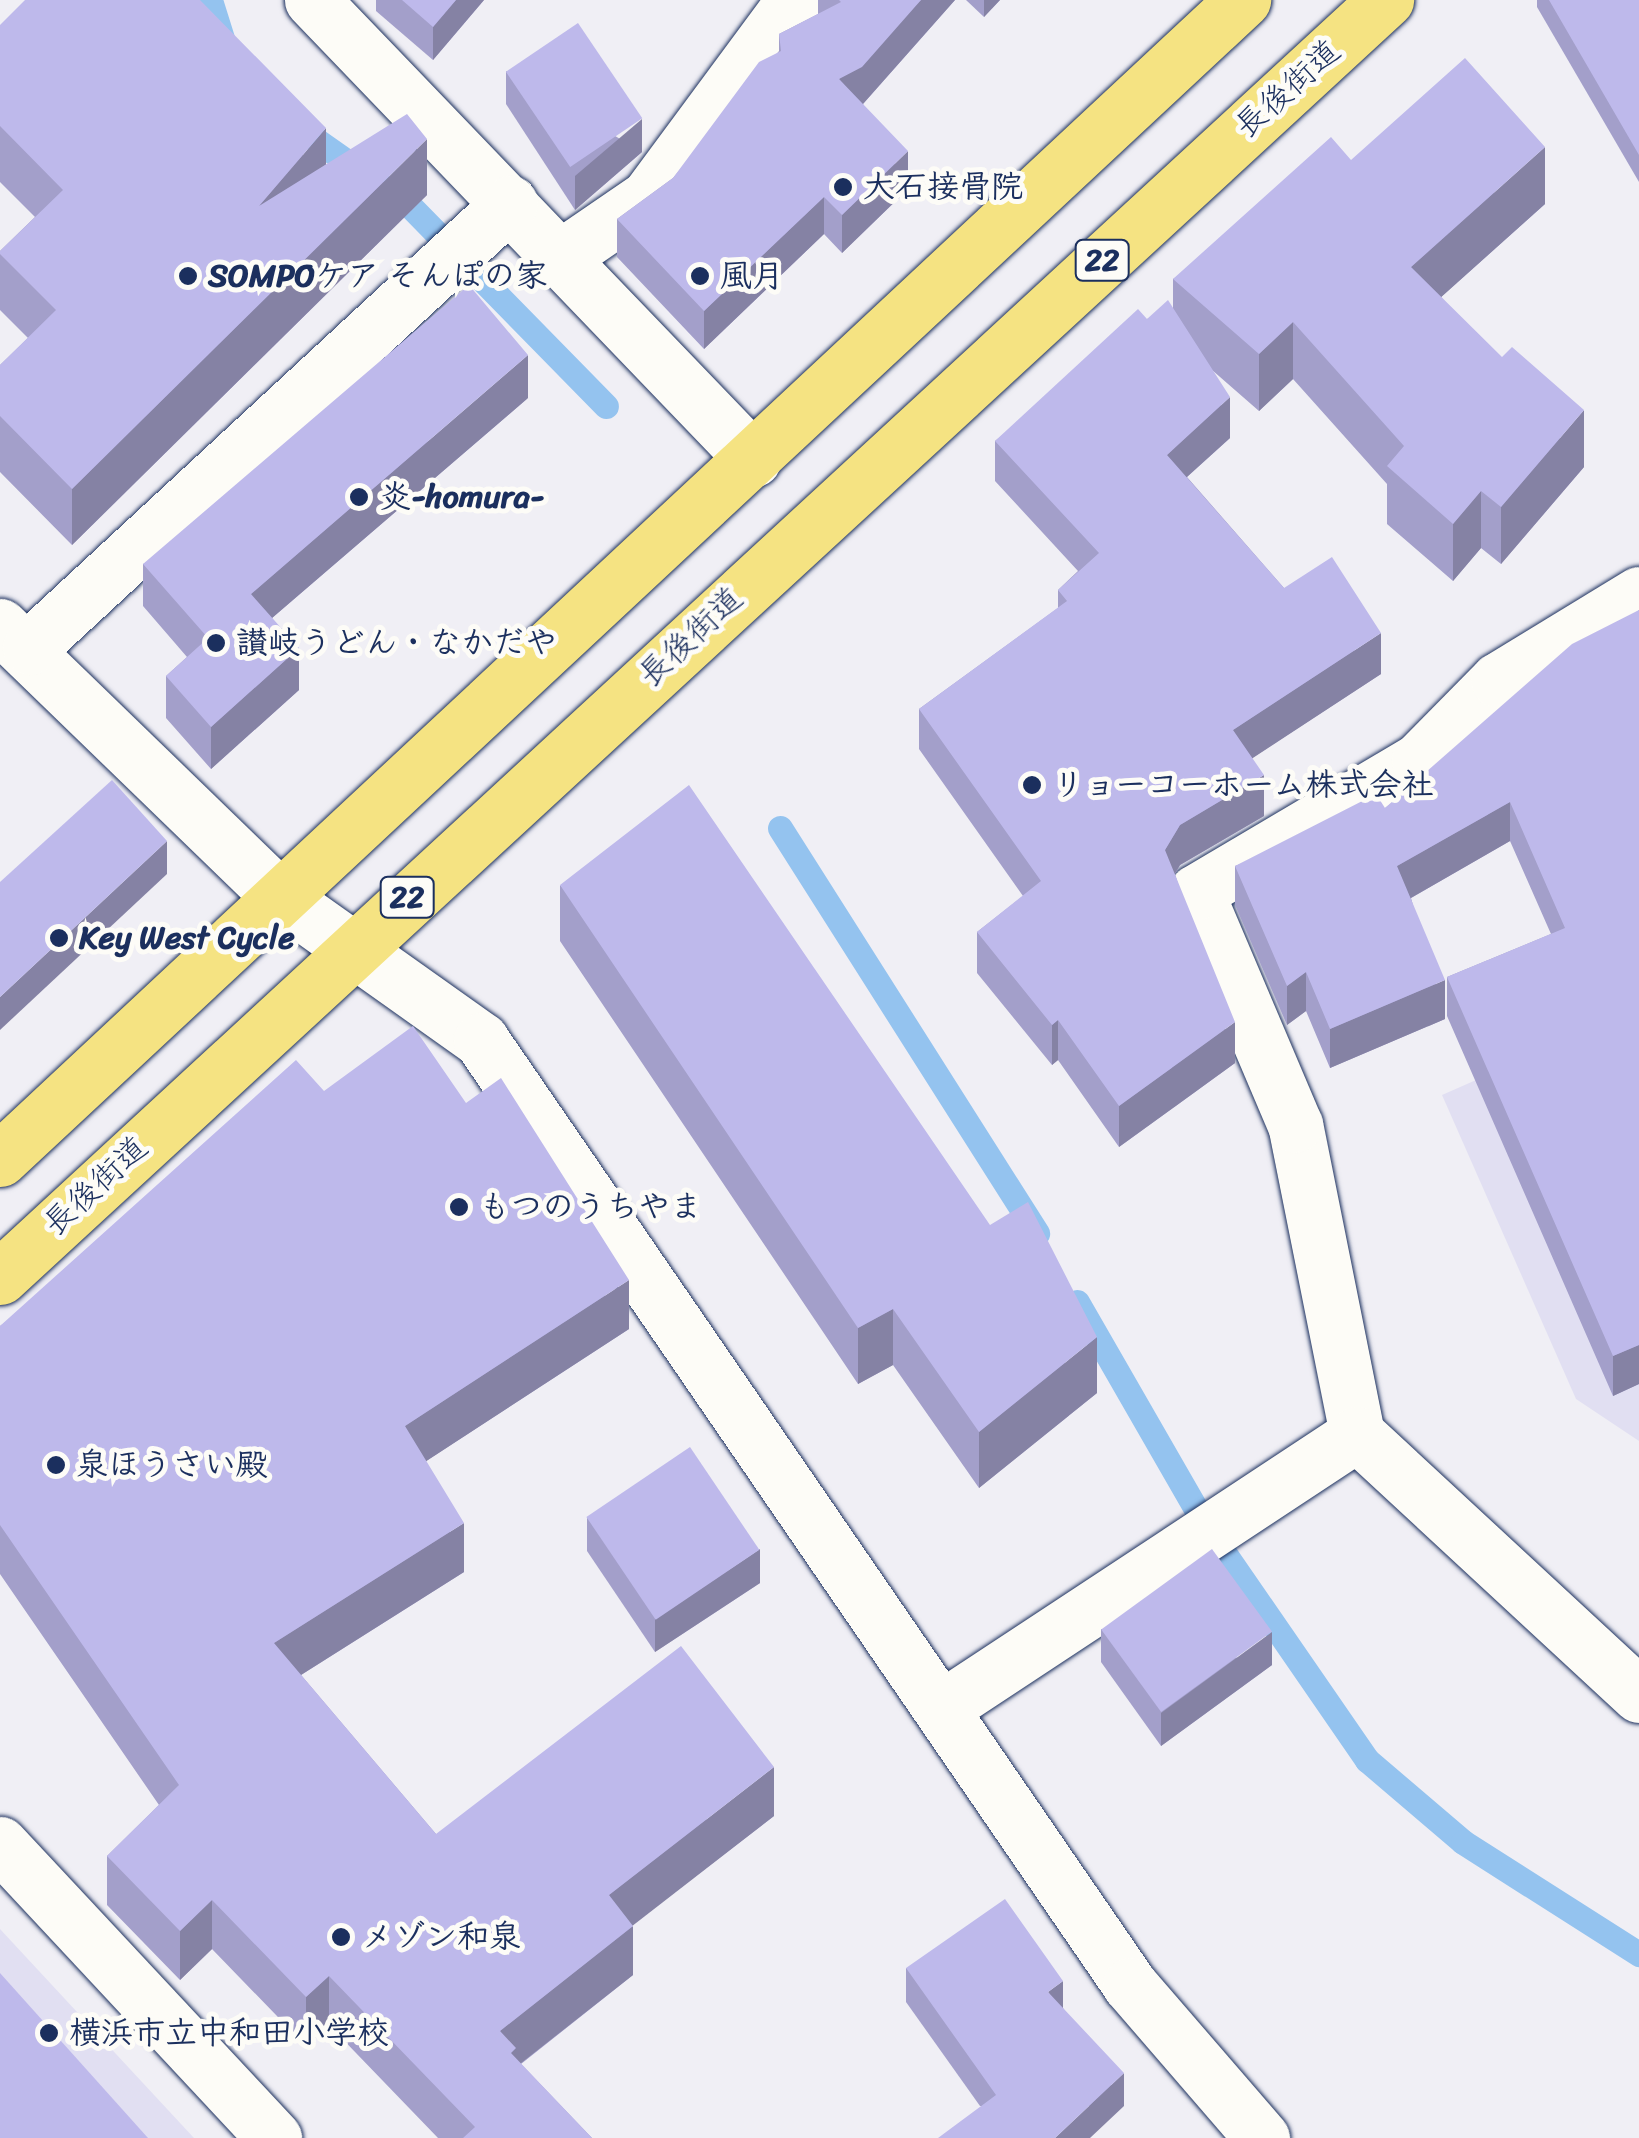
<!DOCTYPE html>
<meta charset="utf-8">
<style>
body{margin:0}
#map{position:relative;width:1639px;height:2138px;overflow:hidden;background:#f0eff5;font-family:Sriracha,"Klee One",sans-serif}
div>[style]{position:absolute}
.built>*{inset:0;background:#e1dff2}
.stream>*{height:25px;margin:-12.5px;padding:0 12.5px;transform-origin:12.5px;border-radius:12.5px;background:#94c3ef}
.roads{filter:drop-shadow(0 0 2px #1b2f5e) drop-shadow(0 0 2px #1b2f5e)}
.minor>*{height:55px;margin:-27.5px;padding:0 27.5px;transform-origin:27.5px;border-radius:27.5px;background:#fdfcf7}
.major>*{height:55px;margin:-27.5px;padding:0 27.5px;transform-origin:27.5px;border-radius:27.5px;background:#f5e382}
.wall>*{inset:0;background:#a39fca}
.shaded-wall>*{inset:0;background:#8582a4}
.building>*{inset:0;background:#beb9eb;transform-origin:0 0}
.dots>*{width:28px;height:28px;translate:-50% -50%;box-sizing:border-box;border:5px solid #fdfcf7;border-radius:50%}
span{translate:-50% -50%;white-space:nowrap;text-align:center;line-height:1.15;-webkit-text-stroke:10px #fdfcf7;paint-order:stroke}
.shield-label span{padding:2px 8px;background:#fdfcf7;border:2px solid;border-radius:8px;-webkit-text-stroke-width:0}
.shield-label{font-size:30px;color:#1b2f5e;font-weight:700}
.street-label{font-size:32px;color:#1b2f5e}
.poi-label{font-size:32px;color:#1b2f5e;font-weight:700}
.left{translate:0 -50%;text-align:left}
</style>
<div id="map">
<div class="built">
<i style="clip-path:polygon(1639px 1008px,1639px 1441px,1576px 1399px,1442px 1095px)"></i>
<i style="clip-path:polygon(0 1929px,194px 2138px,0 2138px)"></i>
</div>
<div class="stream">
<i style="left:210px;top:0;width:50px;rotate:72.6deg"></i>
<i style="left:299px;top:128px;width:136px;rotate:35.1deg"></i>
<i style="left:410px;top:206px;width:280px;rotate:45.6deg"></i>
<i style="left:780px;top:828px;width:480px;rotate:57.6deg"></i>
<i style="left:1077px;top:1302px;width:261px;rotate:60.1deg"></i>
<i style="left:1207px;top:1528px;width:282px;rotate:55.4deg"></i>
<i style="left:1367px;top:1760px;width:126px;rotate:40.5deg"></i>
<i style="left:1463px;top:1842px;width:209px;rotate:32.5deg"></i>
</div>
<div class="roads">
<div class="minor">
<i style="left:312px;top:0;width:637px;rotate:46.15deg"></i>
<i style="left:565px;top:254px;width:101px;rotate:-34.5deg"></i>
<i style="left:648px;top:197px;width:245px;rotate:-53.5deg"></i>
<i style="left:0;top:626px;width:390px;rotate:44.1deg"></i>
<i style="left:280px;top:897px;width:247px;rotate:35.4deg"></i>
<i style="left:481px;top:1040px;width:1146px;rotate:55.52deg"></i>
<i style="left:1130px;top:1985px;width:202px;rotate:49.2deg"></i>
<i style="left:30px;top:647px;width:654px;rotate:-42.77deg"></i>
<i style="left:1357px;top:1434px;width:315px;rotate:-101.3deg"></i>
<i style="left:1295px;top:1125px;width:253px;rotate:-113deg"></i>
<i style="left:1196px;top:892px;width:259px;rotate:-30.6deg"></i>
<i style="left:1419px;top:760px;width:112px;rotate:-45.4deg"></i>
<i style="left:1498px;top:680px;width:165px;rotate:-31.4deg"></i>
<i style="left:946px;top:1705px;width:492px;rotate:-33.4deg"></i>
<i style="left:1357px;top:1434px;width:384px;rotate:42.8deg"></i>
<i style="left:0;top:1844px;width:402px;rotate:47deg"></i>
</div>
<div class="major">
<i style="left:0;top:1159px;width:1700px;rotate:-43deg"></i>
<i style="left:0;top:1277px;width:1885px;rotate:-42.66deg"></i>
</div>
</div>
<div class="wall">
<i style="clip-path:polygon(376px 0,484px 0,433px 60px,376px 11px)"></i>
<i style="clip-path:polygon(818px 0,955px 0,863px 104px,908px 189px,842px 253px,824px 234px,704px 349px,617px 257px,617px 219px,673px 178px,779px 51px,779px 34px,818px 14px)"></i>
<i style="clip-path:polygon(966px 0,1000px 0,984px 17px)"></i>
<i style="clip-path:polygon(1537px 0,1639px 0,1639px 182px,1537px 7px)"></i>
<i style="clip-path:polygon(0 25px,326px 165px,427px 195px,72px 545px,0 472px,0 365px,28px 338px,0 310px,0 251px,35px 217px,0 182px)"></i>
<i style="clip-path:polygon(506px 71px,642px 152px,575px 210px,506px 104px)"></i>
<i style="clip-path:polygon(1351px 160px,1545px 204px,1441px 297px,1584px 467px,1501px 564px,1481px 548px,1453px 581px,1387px 524px,1387px 484px,1293px 379px,1259px 411px,1212px 370px,1230px 438px,1187px 477px,1284px 588px,1381px 674px,1252px 758px,1264px 816px,1180px 865px,1175px 874px,1235px 1063px,1119px 1147px,1058px 1060px,1052px 1065px,977px 973px,977px 932px,1023px 896px,919px 749px,919px 709px,1058px 608px,1058px 590px,1078px 571px,995px 481px,995px 441px,1147px 319px,1173px 309px,1173px 279px)"></i>
<i style="clip-path:polygon(528px 398px,272px 618px,299px 690px,211px 769px,166px 718px,166px 676px,187px 657px,143px 606px,143px 564px)"></i>
<i style="clip-path:polygon(1639px 610px,1639px 1384px,1613px 1396px,1447px 1016px,1447px 977px,1551px 934px,1510px 841px,1411px 898px,1445px 1019px,1330px 1068px,1306px 1011px,1287px 1025px,1235px 905px,1235px 866px,1385px 808px)"></i>
<i style="clip-path:polygon(560px 885px,1097px 1393px,979px 1488px,893px 1365px,858px 1384px,560px 941px)"></i>
<i style="clip-path:polygon(324px 1091px,466px 1103px,629px 1329px,426px 1461px,464px 1572px,301px 1675px,436px 1834px,774px 1816px,632px 1925px,633px 1975px,521px 2064px,592px 2138px,438px 2138px,329px 2025px,306px 2046px,212px 1949px,180px 1980px,107px 1905px,107px 1856px,159px 1805px,0 1574px,0 1326px)"></i>
<i style="clip-path:polygon(587px 1518px,760px 1583px,655px 1652px,587px 1551px)"></i>
<i style="clip-path:polygon(1101px 1629px,1272px 1665px,1161px 1746px,1101px 1662px)"></i>
<i style="clip-path:polygon(906px 1968px,1063px 2008px,1124px 2106px,980px 2106px,906px 2002px)"></i>
</div>
<div class="shaded-wall">
<i style="clip-path:polygon(456px 0,484px 0,433px 60px,433px 27px)"></i>
<i style="clip-path:polygon(921px 0,955px 0,862px 105px,839px 79px)"></i>
<i style="clip-path:polygon(984px 0,1000px 0,984px 17px)"></i>
<i style="clip-path:polygon(642px 119px,642px 152px,575px 210px,575px 176px)"></i>
<i style="clip-path:polygon(326px 128px,326px 184px,259px 206px)"></i>
<i style="clip-path:polygon(427px 139px,427px 195px,72px 545px,72px 489px)"></i>
<i style="clip-path:polygon(1545px 147px,1545px 204px,1411px 324px,1411px 267px)"></i>
<i style="clip-path:polygon(908px 151px,908px 189px,842px 253px,842px 215px)"></i>
<i style="clip-path:polygon(824px 197px,824px 234px,704px 349px,704px 311px)"></i>
<i style="clip-path:polygon(1293px 322px,1293px 379px,1259px 411px,1259px 354px)"></i>
<i style="clip-path:polygon(528px 355px,528px 398px,251px 636px,251px 594px)"></i>
<i style="clip-path:polygon(1230px 397px,1230px 438px,1167px 495px,1167px 455px)"></i>
<i style="clip-path:polygon(1584px 410px,1584px 467px,1501px 564px,1501px 507px)"></i>
<i style="clip-path:polygon(1481px 491px,1481px 548px,1453px 581px,1453px 524px)"></i>
<i style="clip-path:polygon(1381px 633px,1381px 674px,1233px 771px,1233px 730px)"></i>
<i style="clip-path:polygon(299px 648px,299px 690px,211px 769px,211px 727px)"></i>
<i style="clip-path:polygon(1264px 775px,1264px 816px,1180px 865px,1165px 890px,1165px 850px,1180px 825px)"></i>
<i style="clip-path:polygon(1510px 802px,1510px 841px,1397px 906px,1397px 866px)"></i>
<i style="clip-path:polygon(167px 841px,167px 874px,0 1030px,0 997px)"></i>
<i style="clip-path:polygon(1306px 972px,1306px 1011px,1287px 1025px,1287px 986px)"></i>
<i style="clip-path:polygon(1445px 980px,1445px 1019px,1330px 1068px,1330px 1029px)"></i>
<i style="clip-path:polygon(1058px 1020px,1058px 1060px,1052px 1065px,1052px 1025px)"></i>
<i style="clip-path:polygon(1235px 1022px,1235px 1063px,1119px 1147px,1119px 1106px)"></i>
<i style="clip-path:polygon(629px 1280px,629px 1329px,405px 1475px,405px 1426px)"></i>
<i style="clip-path:polygon(893px 1309px,893px 1365px,858px 1384px,858px 1328px)"></i>
<i style="clip-path:polygon(1097px 1337px,1097px 1393px,979px 1488px,979px 1432px)"></i>
<i style="clip-path:polygon(1639px 1345px,1639px 1384px,1613px 1396px,1613px 1356px)"></i>
<i style="clip-path:polygon(464px 1523px,464px 1572px,274px 1692px,274px 1643px)"></i>
<i style="clip-path:polygon(760px 1549px,760px 1583px,655px 1652px,655px 1619px)"></i>
<i style="clip-path:polygon(1272px 1632px,1272px 1665px,1161px 1746px,1161px 1713px)"></i>
<i style="clip-path:polygon(774px 1767px,774px 1816px,609px 1944px,609px 1895px)"></i>
<i style="clip-path:polygon(212px 1900px,212px 1949px,180px 1980px,180px 1931px)"></i>
<i style="clip-path:polygon(633px 1926px,633px 1975px,516px 2067px,500px 2031px)"></i>
<i style="clip-path:polygon(329px 1976px,329px 2025px,306px 2046px,306px 1997px)"></i>
<i style="clip-path:polygon(1063px 1981px,1063px 2014px,1048px 1992px)"></i>
<i style="clip-path:polygon(1124px 2073px,1124px 2106px,1090px 2138px,1055px 2138px)"></i>
</div>
<div class="building">
<i style="clip-path:polygon(25px 0,200px 0,326px 128px,259px 206px,407px 114px,427px 139px,72px 489px,0 416px,0 365px,56px 310px,0 254px,0 251px,63px 190px,0 126px,0 25px)"></i>
<i style="clip-path:polygon(402px 0,456px 0,433px 27px)"></i>
<i style="clip-path:polygon(839px 0,921px 0,862px 67px,839px 79px,908px 151px,842px 215px,824px 197px,704px 311px,617px 219px,673px 178px,759px 62px,781px 51px,779px 34px,841px 2px)"></i>
<i style="clip-path:polygon(1549px 0,1639px 0,1639px 155px)"></i>
<i style="left:578px;top:23px;width:115px;height:87px;rotate:56deg"></i>
<i style="clip-path:polygon(1465px 58px,1545px 147px,1411px 267px,1502px 357px,1512px 347px,1584px 410px,1501px 507px,1481px 491px,1453px 524px,1387px 466px,1404px 446px,1293px 322px,1259px 354px,1173px 279px,1331px 137px,1351px 160px)"></i>
<i style="clip-path:polygon(469px 285px,528px 355px,251px 594px,299px 648px,211px 727px,166px 676px,208px 638px,143px 564px)"></i>
<i style="clip-path:polygon(1168px 300px,1230px 397px,1167px 455px,1284px 588px,1332px 557px,1381px 633px,1233px 730px,1264px 775px,1180px 825px,1165px 850px,1235px 1022px,1119px 1106px,1058px 1020px,1052px 1025px,977px 932px,1041px 881px,919px 709px,1067px 601px,1058px 590px,1099px 553px,995px 441px,1138px 309px,1147px 319px)"></i>
<i style="clip-path:polygon(1639px 610px,1639px 1345px,1613px 1356px,1447px 977px,1565px 928px,1510px 802px,1397px 866px,1445px 980px,1330px 1029px,1306px 972px,1287px 986px,1235px 866px,1376px 794px,1385px 808px,1572px 644px)"></i>
<i style="clip-path:polygon(112px 780px,167px 841px,0 997px,0 882px)"></i>
<i style="clip-path:polygon(689px 785px,990px 1225px,1028px 1202px,1097px 1337px,979px 1432px,893px 1309px,858px 1328px,560px 885px)"></i>
<i style="clip-path:polygon(413px 1026px,466px 1103px,501px 1078px,629px 1280px,405px 1426px,464px 1523px,274px 1643px,436px 1834px,681px 1646px,774px 1767px,609px 1895px,633px 1926px,500px 2031px,516px 2048px,511px 2053px,592px 2138px,463px 2138px,475px 2127px,329px 1976px,306px 1997px,212px 1900px,180px 1931px,107px 1856px,179px 1785px,0 1525px,0 1326px,296px 1060px,324px 1091px)"></i>
<i style="left:690px;top:1447px;width:124px;height:125px;rotate:56deg"></i>
<i style="left:1212px;top:1549px;width:102px;height:137px;rotate:54deg"></i>
<i style="clip-path:polygon(1005px 1899px,1063px 1981px,1048px 1992px,1124px 2073px,1055px 2138px,938px 2138px,996px 2095px,906px 1968px)"></i>
<i style="clip-path:polygon(0 1973px,148px 2138px,0 2138px)"></i>
</div>
<div class="dots">
<i style="left:843px;top:187px;background:#1b2f5e"></i>
<i style="left:188px;top:276px;background:#1b2f5e"></i>
<i style="left:700px;top:276px;background:#1b2f5e"></i>
<i style="left:359px;top:497px;background:#1b2f5e"></i>
<i style="left:216px;top:643px;background:#1b2f5e"></i>
<i style="left:1032px;top:785px;background:#1b2f5e"></i>
<i style="left:59px;top:938px;background:#1b2f5e"></i>
<i style="left:459px;top:1207px;background:#1b2f5e"></i>
<i style="left:56px;top:1465px;background:#1b2f5e"></i>
<i style="left:341px;top:1937px;background:#1b2f5e"></i>
<i style="left:49px;top:2033px;background:#1b2f5e"></i>
</div>
<div class="shield-label">
<span style="left:1102px;top:260px">22</span>
<span style="left:407px;top:897px">22</span>
</div>
<div class="street-label">
<span style="left:1288px;top:89px;rotate:-42deg">長後街道</span>
<span style="left:691px;top:637px;rotate:-43deg">長後街道</span>
<span style="left:96px;top:1186px;rotate:-43deg">長後街道</span>
</div>
<div class="poi-label">
<span class="left" style="left:863px;top:187px">大石接骨院</span>
<span class="left" style="left:208px;top:276px">SOMPOケア そんぽの家</span>
<span class="left" style="left:720px;top:276px">風月</span>
<span class="left" style="left:379px;top:497px">炎-homura-</span>
<span class="left" style="left:236px;top:643px">讃岐うどん・なかだや</span>
<span class="left" style="left:1052px;top:785px">リョーコーホーム株式会社</span>
<span class="left" style="left:79px;top:938px">Key West Cycle</span>
<span class="left" style="left:479px;top:1207px">もつのうちやま</span>
<span class="left" style="left:76px;top:1465px">泉ほうさい殿</span>
<span class="left" style="left:361px;top:1937px">メゾン和泉</span>
<span class="left" style="left:69px;top:2033px">横浜市立中和田小学校</span>
</div>
</div>
